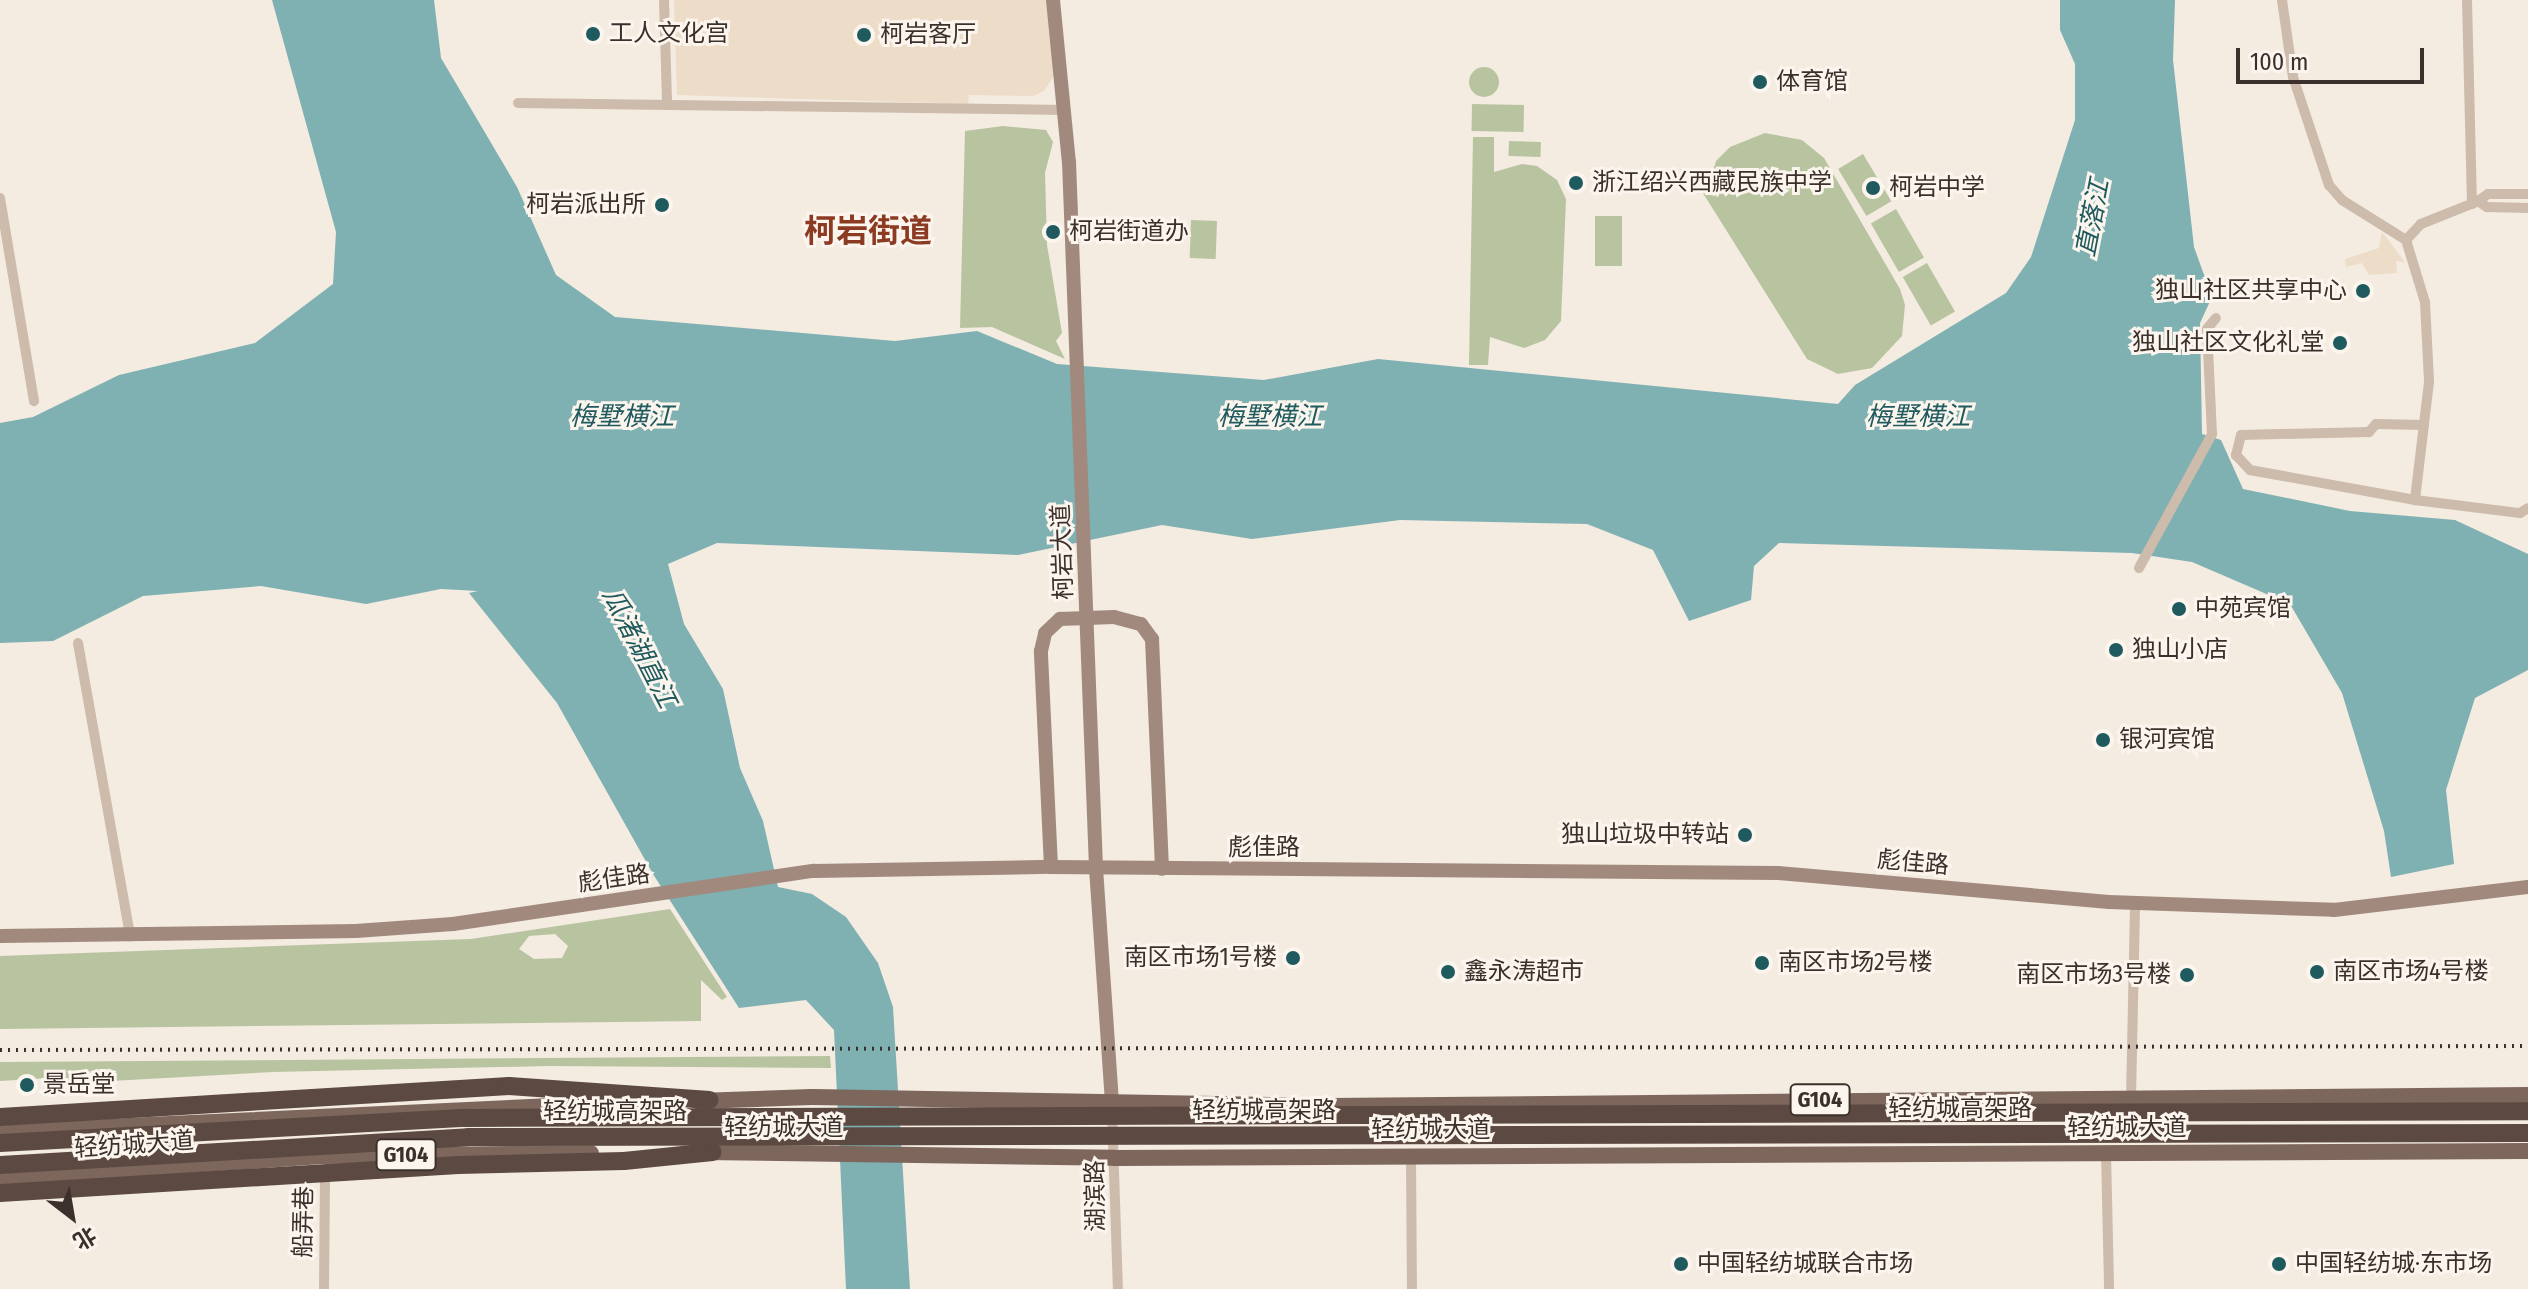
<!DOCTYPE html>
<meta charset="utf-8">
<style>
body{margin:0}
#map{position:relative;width:2528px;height:1289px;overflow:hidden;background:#f4ebe1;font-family:"Fira Sans Condensed","Noto Sans SC",sans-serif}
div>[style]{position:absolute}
.green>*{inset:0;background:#b8c4a0;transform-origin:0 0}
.round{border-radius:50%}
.plaza>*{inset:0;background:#ecdcc8}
.water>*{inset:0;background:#7fb0b2}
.street>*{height:10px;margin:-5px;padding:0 5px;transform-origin:5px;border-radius:5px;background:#cdbbac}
.secondary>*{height:14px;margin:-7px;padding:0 7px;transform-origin:7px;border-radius:7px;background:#a18a7d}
.primary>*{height:16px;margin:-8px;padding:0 8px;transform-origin:8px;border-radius:8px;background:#7d675c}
.highway>*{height:18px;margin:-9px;padding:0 9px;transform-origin:9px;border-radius:9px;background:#5c4a42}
.rail>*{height:4px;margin-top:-2px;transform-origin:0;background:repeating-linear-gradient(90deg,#3b302b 0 2px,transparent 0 8px)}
.highway-bridge>*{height:18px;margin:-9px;padding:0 9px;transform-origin:9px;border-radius:9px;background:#5c4a42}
.dots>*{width:22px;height:22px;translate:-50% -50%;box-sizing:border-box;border:4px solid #fbf5ee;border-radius:50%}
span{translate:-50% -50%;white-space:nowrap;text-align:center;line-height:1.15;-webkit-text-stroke:6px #fbf5ee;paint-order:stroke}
.shield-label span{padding:2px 6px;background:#fbf5ee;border:2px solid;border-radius:6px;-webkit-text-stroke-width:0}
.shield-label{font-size:22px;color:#3b302b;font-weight:700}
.poi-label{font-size:24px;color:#3b302b}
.left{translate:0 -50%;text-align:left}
.right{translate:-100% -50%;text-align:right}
.street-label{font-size:24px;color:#3b302b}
.water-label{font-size:26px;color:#1f5a5e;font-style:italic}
.district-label{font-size:32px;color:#8c3b22;font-weight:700}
.north{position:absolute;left:32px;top:1177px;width:80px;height:80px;-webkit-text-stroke:6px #fbf5ee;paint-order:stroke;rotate:149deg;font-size:22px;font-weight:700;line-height:32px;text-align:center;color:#3b302b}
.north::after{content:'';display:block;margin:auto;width:28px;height:36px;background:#3b302b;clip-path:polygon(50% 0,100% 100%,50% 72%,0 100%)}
.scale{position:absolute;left:2236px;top:48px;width:188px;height:36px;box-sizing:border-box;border:4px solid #3b302b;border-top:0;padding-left:10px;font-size:24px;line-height:28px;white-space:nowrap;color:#3b302b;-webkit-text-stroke:6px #fbf5ee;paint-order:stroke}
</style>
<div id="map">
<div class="green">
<i class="round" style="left:1469px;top:67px;width:30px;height:30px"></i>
<i style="left:1472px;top:104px;width:52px;height:27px;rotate:1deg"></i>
<i style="clip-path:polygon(1003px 126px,1046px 130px,1053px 142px,1045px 173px,1047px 245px,1062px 333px,1056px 341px,1065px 359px,992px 327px,960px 328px,965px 131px)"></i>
<i style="clip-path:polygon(1765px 133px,1802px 140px,1824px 158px,1900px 289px,1905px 305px,1902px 336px,1872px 368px,1838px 374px,1807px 359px,1696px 182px,1703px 172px,1710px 181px,1716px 161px,1730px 147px)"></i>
<i style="clip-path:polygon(1473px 137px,1494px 137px,1494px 172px,1522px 164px,1537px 166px,1557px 180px,1566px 199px,1561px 321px,1545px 340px,1524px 348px,1490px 337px,1488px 365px,1469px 365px)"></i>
<i style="left:1509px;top:141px;width:32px;height:15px;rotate:2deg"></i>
<i style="left:1863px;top:154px;width:55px;height:29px;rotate:59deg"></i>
<i style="left:1896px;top:209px;width:56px;height:29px;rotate:60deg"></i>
<i style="left:1595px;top:216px;width:27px;height:50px"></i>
<i style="left:1191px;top:220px;width:26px;height:38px;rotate:2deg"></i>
<i style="left:1927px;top:263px;width:56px;height:28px;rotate:60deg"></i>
<i style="clip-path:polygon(evenodd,670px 909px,727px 997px,722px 1000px,701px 980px,701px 1021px,0 1029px,0 956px,471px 939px,670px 909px,555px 934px,568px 946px,562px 958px,534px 959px,519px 949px,529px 936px,555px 934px)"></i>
<i style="clip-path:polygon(830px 1056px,831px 1068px,549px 1066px,273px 1072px,75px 1083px,51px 1083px,50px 1078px,0 1081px,0 1062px)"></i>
</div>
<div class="plaza">
<i style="clip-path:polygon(674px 0,1047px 0,1057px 71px,1044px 91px,1033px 96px,969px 95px,968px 104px,677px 95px)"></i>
<i style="clip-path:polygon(2382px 232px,2405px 262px,2396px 261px,2397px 273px,2369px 275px,2362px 263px,2346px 267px,2345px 259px,2379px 248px)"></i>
</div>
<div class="water">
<i style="clip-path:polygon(272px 0,434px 0,441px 58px,517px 187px,556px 275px,615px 317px,895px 341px,977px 331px,1057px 364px,1264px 380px,1378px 359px,1838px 404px,1855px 385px,2006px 293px,2031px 257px,2075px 120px,2075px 64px,2060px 30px,2060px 0,2175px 0,2173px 60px,2194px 247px,2212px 297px,2200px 323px,2202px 434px,2221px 440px,2243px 489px,2350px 511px,2455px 520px,2528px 554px,2528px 670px,2475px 698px,2446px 790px,2454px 864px,2391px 877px,2384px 831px,2342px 693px,2290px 604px,2192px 562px,2132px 553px,1779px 543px,1754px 566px,1751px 600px,1689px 621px,1653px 550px,1587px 524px,1400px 520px,1252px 539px,1162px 525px,1018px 555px,717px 543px,668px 564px,684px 624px,723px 689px,740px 768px,763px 821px,778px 887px,812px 894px,846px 917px,878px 963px,893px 1007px,910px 1289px,846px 1289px,834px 1030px,806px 1000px,739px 1008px,653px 874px,557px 703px,469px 593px,478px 591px,441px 589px,366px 604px,261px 586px,143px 596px,53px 641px,0 643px,0 423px,33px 417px,119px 375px,255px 343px,333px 284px,336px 232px)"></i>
</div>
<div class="street">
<i style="left:664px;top:0;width:103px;rotate:88.3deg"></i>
<i style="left:2282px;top:0;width:78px;rotate:81.9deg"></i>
<i style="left:2293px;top:77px;width:114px;rotate:71.6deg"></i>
<i style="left:2329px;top:185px;width:20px;rotate:49deg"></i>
<i style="left:2342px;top:200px;width:75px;rotate:32deg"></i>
<i style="left:2406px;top:240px;width:65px;rotate:73deg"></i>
<i style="left:2425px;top:302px;width:80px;rotate:87.1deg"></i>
<i style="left:2429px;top:382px;width:119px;rotate:96.8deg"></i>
<i style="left:2467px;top:0;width:204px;rotate:88.6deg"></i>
<i style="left:518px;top:103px;width:546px;rotate:0.73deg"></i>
<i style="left:2528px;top:194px;width:40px;rotate:180deg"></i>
<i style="left:2488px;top:194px;width:12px;rotate:145deg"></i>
<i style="left:2478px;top:201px;width:11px;rotate:34deg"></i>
<i style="left:2487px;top:207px;width:41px;rotate:1.4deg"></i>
<i style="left:0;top:198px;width:206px;rotate:80.5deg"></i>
<i style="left:2406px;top:240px;width:22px;rotate:-47deg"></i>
<i style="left:2421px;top:224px;width:59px;rotate:-21.8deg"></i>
<i style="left:2424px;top:425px;width:48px;rotate:-178.8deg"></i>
<i style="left:2376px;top:424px;width:11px;rotate:131deg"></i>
<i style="left:2369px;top:432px;width:128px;rotate:178.7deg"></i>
<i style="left:2241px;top:435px;width:21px;rotate:104deg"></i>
<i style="left:2236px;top:455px;width:21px;rotate:47deg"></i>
<i style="left:2250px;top:470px;width:168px;rotate:10.3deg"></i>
<i style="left:2415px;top:500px;width:106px;rotate:7.1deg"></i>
<i style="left:2520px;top:513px;width:9px;rotate:-32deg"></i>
<i style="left:2139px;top:568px;width:153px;rotate:-61.4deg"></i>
<i style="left:2212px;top:434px;width:105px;rotate:-92.7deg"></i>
<i style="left:2207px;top:329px;width:14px;rotate:-51deg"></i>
<i style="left:78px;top:643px;width:298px;rotate:79.9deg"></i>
<i style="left:2131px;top:1098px;width:195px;rotate:-88.8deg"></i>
<i style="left:1112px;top:1111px;width:178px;rotate:88.1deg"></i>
<i style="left:2106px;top:1153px;width:136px;rotate:88.7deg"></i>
<i style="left:1411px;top:1154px;width:135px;rotate:89.6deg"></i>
<i style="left:324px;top:1289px;width:118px;rotate:-89.5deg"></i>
</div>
<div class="secondary">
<i style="left:1053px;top:0;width:163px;rotate:84.4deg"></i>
<i style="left:1069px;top:162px;width:707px;rotate:87.81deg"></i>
<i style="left:1096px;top:868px;width:235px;rotate:86.1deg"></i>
<i style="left:1051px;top:867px;width:216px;rotate:-92.7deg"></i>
<i style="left:1041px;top:651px;width:18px;rotate:-77deg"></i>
<i style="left:1045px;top:633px;width:21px;rotate:-43deg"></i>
<i style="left:1060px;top:619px;width:54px;rotate:-2.1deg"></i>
<i style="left:1114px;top:617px;width:28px;rotate:15deg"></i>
<i style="left:1141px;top:624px;width:19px;rotate:54deg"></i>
<i style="left:1152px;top:639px;width:230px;rotate:87.5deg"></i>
<i style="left:0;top:936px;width:356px;rotate:-0.8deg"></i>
<i style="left:356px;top:931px;width:97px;rotate:-4.1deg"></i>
<i style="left:453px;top:924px;width:365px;rotate:-8.4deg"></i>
<i style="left:814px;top:871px;width:237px;rotate:-1deg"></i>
<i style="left:1051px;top:867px;width:727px;rotate:0.47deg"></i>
<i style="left:1778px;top:873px;width:332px;rotate:5deg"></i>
<i style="left:2109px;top:902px;width:225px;rotate:2deg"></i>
<i style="left:2334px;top:910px;width:195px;rotate:-6.8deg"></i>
</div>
<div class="primary">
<i style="left:698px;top:1101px;width:114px;rotate:-2deg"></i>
<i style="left:812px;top:1097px;width:518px;rotate:1deg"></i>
<i style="left:1330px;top:1106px;width:1198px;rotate:-0.53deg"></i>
<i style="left:0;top:1132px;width:640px;rotate:-2.69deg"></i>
<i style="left:702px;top:1152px;width:413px;rotate:0.8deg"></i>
<i style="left:1115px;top:1158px;width:1413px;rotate:-0.28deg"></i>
<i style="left:0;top:1178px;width:326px;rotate:-3.9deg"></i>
<i style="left:325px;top:1156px;width:266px;rotate:-0.6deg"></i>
</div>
<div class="highway">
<i style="left:0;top:1117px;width:510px;rotate:-3.49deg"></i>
<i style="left:509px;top:1086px;width:201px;rotate:4deg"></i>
<i style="left:458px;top:1165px;width:166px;rotate:-1.4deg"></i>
<i style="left:624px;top:1161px;width:89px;rotate:-5.8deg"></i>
</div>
<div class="rail">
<i style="left:0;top:1050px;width:2528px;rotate:-0.09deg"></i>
</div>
<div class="highway-bridge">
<i style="left:0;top:1143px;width:466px;rotate:-3.1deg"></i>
<i style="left:465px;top:1118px;width:2063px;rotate:-0.19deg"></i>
<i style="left:0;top:1165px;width:469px;rotate:-3.4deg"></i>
<i style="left:468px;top:1137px;width:2060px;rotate:-0.11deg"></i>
<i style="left:0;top:1193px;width:459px;rotate:-3.5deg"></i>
</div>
<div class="dots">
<i style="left:593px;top:34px;background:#1f5a5e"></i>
<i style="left:864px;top:35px;background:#1f5a5e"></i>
<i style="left:1760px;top:82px;background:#1f5a5e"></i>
<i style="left:1576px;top:183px;background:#1f5a5e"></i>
<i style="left:1873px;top:188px;background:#1f5a5e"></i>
<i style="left:662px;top:205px;background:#1f5a5e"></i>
<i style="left:1053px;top:232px;background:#1f5a5e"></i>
<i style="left:2363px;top:291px;background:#1f5a5e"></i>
<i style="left:2340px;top:343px;background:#1f5a5e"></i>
<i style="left:2179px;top:609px;background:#1f5a5e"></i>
<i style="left:2116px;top:650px;background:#1f5a5e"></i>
<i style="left:2103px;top:740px;background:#1f5a5e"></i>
<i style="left:1745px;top:835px;background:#1f5a5e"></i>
<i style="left:1293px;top:958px;background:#1f5a5e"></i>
<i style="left:1762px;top:963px;background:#1f5a5e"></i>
<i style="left:1448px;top:972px;background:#1f5a5e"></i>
<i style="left:2317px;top:972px;background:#1f5a5e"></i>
<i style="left:2187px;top:975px;background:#1f5a5e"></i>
<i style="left:27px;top:1085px;background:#1f5a5e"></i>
<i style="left:1681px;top:1264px;background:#1f5a5e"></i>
<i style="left:2279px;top:1264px;background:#1f5a5e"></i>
</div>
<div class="shield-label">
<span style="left:1820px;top:1100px">G104</span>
<span style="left:406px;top:1155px">G104</span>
</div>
<div class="poi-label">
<span class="left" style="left:609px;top:34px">工人文化宫</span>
<span class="left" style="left:880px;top:35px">柯岩客厅</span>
<span class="left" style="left:1776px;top:82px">体育馆</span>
<span class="left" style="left:1592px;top:183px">浙江绍兴西藏民族中学</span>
<span class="left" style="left:1889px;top:188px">柯岩中学</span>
<span class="right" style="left:646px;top:205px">柯岩派出所</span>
<span class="left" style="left:1069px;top:232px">柯岩街道办</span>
<span class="right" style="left:2347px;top:291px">独山社区共享中心</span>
<span class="right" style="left:2324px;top:343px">独山社区文化礼堂</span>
<span class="left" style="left:2195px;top:609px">中苑宾馆</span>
<span class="left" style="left:2132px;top:650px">独山小店</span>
<span class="left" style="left:2119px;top:740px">银河宾馆</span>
<span class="right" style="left:1729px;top:835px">独山垃圾中转站</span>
<span class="right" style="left:1277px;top:958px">南区市场1号楼</span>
<span class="left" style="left:1778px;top:963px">南区市场2号楼</span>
<span class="left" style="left:1464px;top:972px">鑫永涛超市</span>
<span class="left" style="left:2333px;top:972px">南区市场4号楼</span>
<span class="right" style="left:2171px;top:975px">南区市场3号楼</span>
<span class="left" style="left:43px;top:1085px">景岳堂</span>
<span class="left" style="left:1697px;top:1264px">中国轻纺城联合市场</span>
<span class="left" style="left:2295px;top:1264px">中国轻纺城·东市场</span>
</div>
<div class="street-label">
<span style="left:1063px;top:552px;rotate:-92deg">柯岩大道</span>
<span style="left:1264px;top:848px">彪佳路</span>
<span style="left:1913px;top:863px;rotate:5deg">彪佳路</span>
<span style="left:614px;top:879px;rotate:-8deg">彪佳路</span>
<span style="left:1960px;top:1109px">轻纺城高架路</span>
<span style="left:1264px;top:1111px">轻纺城高架路</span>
<span style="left:615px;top:1112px">轻纺城高架路</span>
<span style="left:784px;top:1128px">轻纺城大道</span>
<span style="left:2127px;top:1128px">轻纺城大道</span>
<span style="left:1431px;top:1130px">轻纺城大道</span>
<span style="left:134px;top:1145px;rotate:-4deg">轻纺城大道</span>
<span style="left:1096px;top:1196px;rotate:-91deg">湖滨路</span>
<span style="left:304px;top:1222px;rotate:-89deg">船弄巷</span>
</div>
<div class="water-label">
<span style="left:2093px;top:218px;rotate:-79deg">直落江</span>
<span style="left:622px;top:417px">梅墅横江</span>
<span style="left:1270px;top:417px">梅墅横江</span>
<span style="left:1918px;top:417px">梅墅横江</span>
<span style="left:639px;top:648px;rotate:63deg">瓜渚湖直江</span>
</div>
<div class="district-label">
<span style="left:868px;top:231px">柯岩街道</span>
</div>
<div class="north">北</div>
<div class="scale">100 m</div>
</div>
